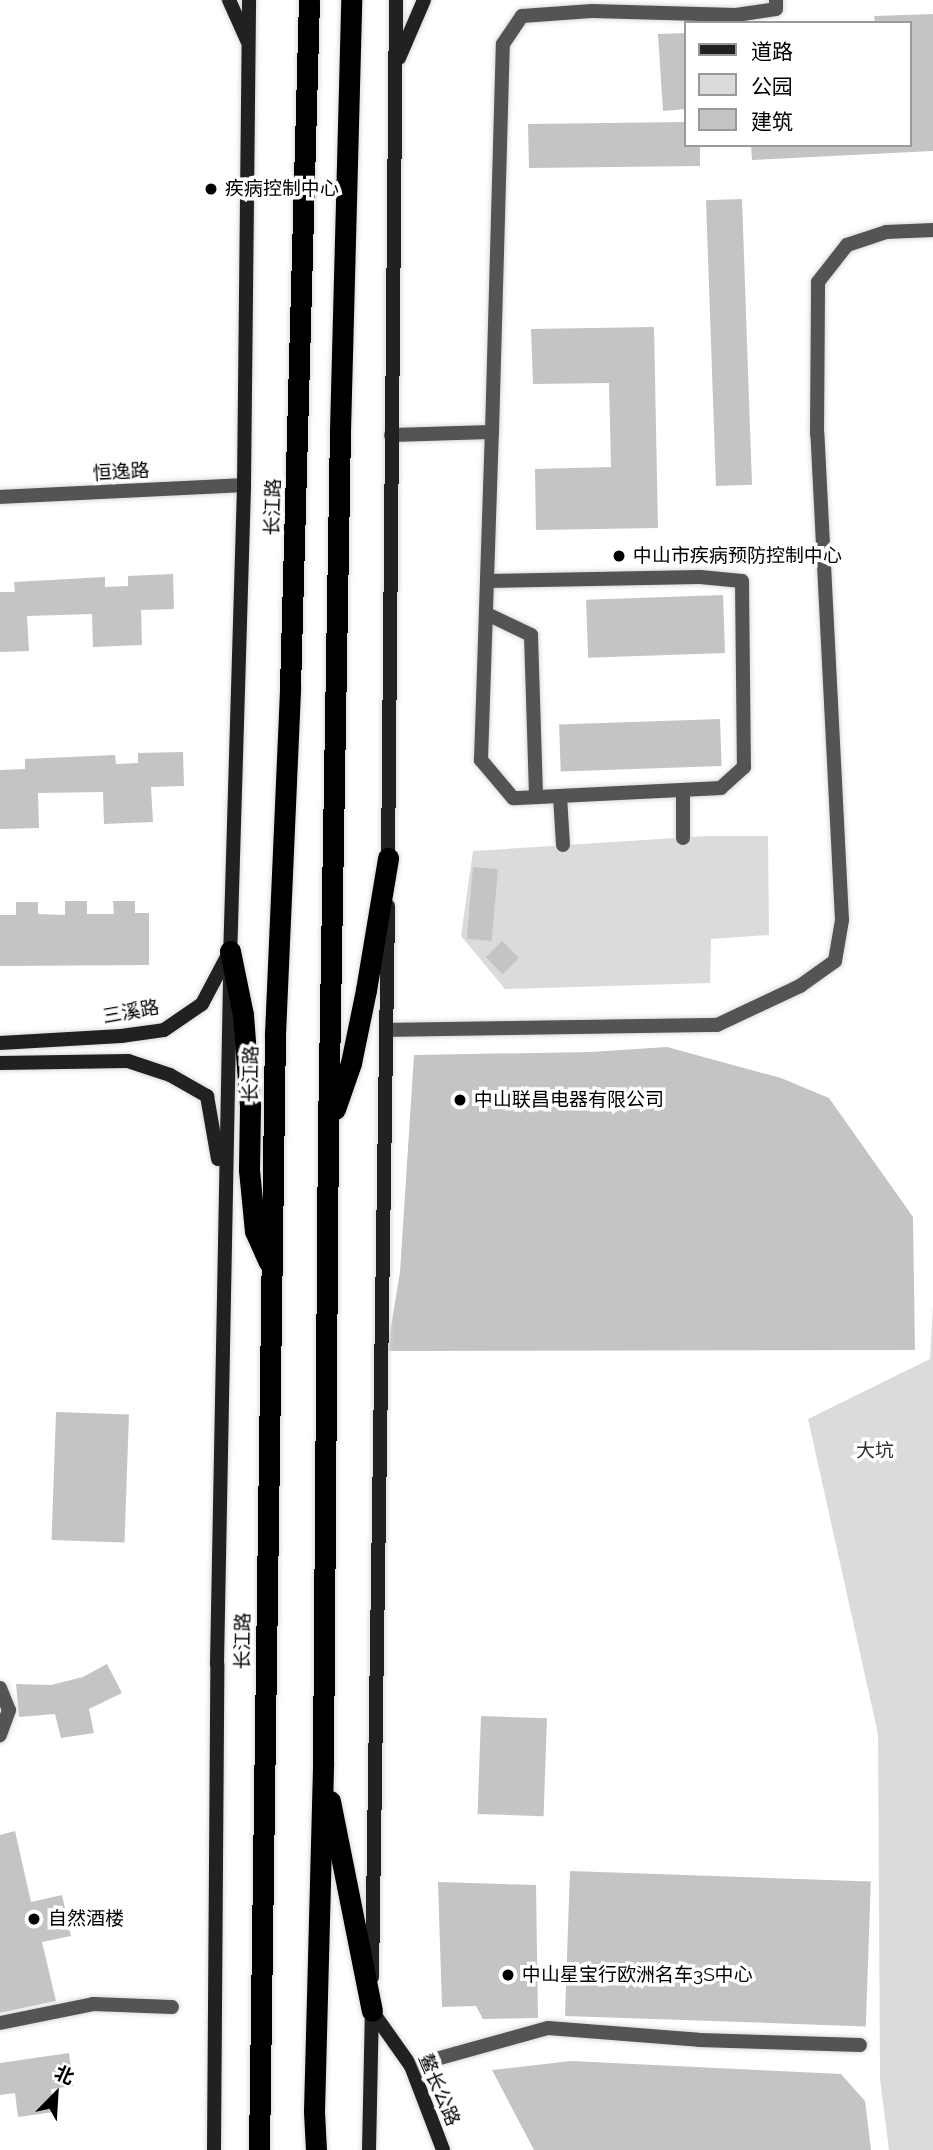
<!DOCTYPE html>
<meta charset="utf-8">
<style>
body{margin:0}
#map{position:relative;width:933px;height:2150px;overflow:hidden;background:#fff;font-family:Raleway,"Noto Sans SC",sans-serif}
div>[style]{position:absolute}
.green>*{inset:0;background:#dbdbdb}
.building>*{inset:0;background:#c4c4c4;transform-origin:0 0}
.roads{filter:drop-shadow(0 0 2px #dbdbdb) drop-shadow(0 0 2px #dbdbdb)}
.street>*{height:14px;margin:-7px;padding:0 7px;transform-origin:7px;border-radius:7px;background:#545454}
.secondary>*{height:14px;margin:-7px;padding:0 7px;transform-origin:7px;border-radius:7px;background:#212121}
.highway>*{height:21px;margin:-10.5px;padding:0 10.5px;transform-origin:10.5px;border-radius:10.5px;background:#000}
.dots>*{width:19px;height:19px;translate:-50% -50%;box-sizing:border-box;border:4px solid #fff;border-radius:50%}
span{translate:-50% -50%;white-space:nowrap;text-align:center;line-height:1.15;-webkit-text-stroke:7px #fff;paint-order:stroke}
.poi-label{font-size:19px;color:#000}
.left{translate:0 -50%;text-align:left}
.street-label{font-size:19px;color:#000}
.park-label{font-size:19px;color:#323232}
.legend{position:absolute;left:684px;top:21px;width:228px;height:126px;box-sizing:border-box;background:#fff;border:2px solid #999;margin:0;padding:9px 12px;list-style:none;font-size:21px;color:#000}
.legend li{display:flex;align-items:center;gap:14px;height:35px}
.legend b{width:35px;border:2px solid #999}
.north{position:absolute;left:21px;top:2059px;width:70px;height:70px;-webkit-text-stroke:5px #fff;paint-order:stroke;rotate:24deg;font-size:19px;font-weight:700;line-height:28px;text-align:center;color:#000}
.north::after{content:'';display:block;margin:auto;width:24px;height:32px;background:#000;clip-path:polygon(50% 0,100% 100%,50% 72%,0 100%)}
</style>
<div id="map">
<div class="green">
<i style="clip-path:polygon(707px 836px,768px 836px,769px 935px,711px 939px,710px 983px,505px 989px,461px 936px,473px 851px)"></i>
<i style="clip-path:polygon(933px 1305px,933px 2150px,889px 2150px,880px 2079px,878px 1734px,808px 1419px,930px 1359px)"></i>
</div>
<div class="building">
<i style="clip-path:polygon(933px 14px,933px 151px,752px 160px,751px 145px,910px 145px,910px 23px,875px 23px,874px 16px)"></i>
<i style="clip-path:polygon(686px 33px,686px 109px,663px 111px,658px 34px)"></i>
<i style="clip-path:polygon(686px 122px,686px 145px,700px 145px,700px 166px,529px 168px,528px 124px)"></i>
<i style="left:742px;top:199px;width:286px;height:36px;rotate:88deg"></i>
<i style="clip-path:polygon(654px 327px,658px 528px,536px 530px,535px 469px,611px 467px,609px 383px,533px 384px,531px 329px)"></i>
<i style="clip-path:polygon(173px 574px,174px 609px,141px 610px,142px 645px,93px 647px,92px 614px,27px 616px,29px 651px,0 652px,0 592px,15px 592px,14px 582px,105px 577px,105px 587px,128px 586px,128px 576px)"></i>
<i style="left:723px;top:595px;width:58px;height:137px;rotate:88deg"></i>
<i style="left:720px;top:719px;width:47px;height:161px;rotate:88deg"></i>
<i style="clip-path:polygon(183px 752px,184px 786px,151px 787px,153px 822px,104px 824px,103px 792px,38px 793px,39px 828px,0 829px,0 770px,25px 769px,25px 759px,115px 755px,116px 764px,138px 763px,138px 753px)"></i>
<i style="left:473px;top:867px;width:25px;height:72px;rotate:5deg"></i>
<i style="clip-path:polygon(65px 901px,87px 901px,87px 914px,114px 914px,113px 901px,135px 901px,135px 913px,149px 913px,149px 965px,0 966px,0 915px,16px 915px,16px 902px,38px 902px,38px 914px,65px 915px)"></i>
<i style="left:502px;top:941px;width:24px;height:23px;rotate:45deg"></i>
<i style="clip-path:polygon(667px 1047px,781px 1078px,829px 1098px,913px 1217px,915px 1350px,387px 1351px,400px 1272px,414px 1055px,590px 1052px)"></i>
<i style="left:56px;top:1412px;width:73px;height:128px;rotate:2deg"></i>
<i style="clip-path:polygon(107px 1664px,122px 1693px,89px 1709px,94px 1733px,61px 1738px,55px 1714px,19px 1717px,16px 1684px,51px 1685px,83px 1677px)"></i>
<i style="left:481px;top:1716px;width:66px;height:98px;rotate:2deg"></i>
<i style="clip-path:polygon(15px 1831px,31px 1902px,62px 1895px,71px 1936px,42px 1942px,56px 2001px,0 2013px,0 1835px)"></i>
<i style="left:570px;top:1871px;width:301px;height:145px;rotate:2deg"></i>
<i style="clip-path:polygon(438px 1882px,536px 1885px,538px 2018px,483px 2019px,476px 2006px,442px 2007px)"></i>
<i style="clip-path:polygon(69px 2053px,73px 2086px,51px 2089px,54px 2112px,18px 2117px,15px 2093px,0 2095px,0 2063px)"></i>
<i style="clip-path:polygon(571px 2061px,841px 2074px,865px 2101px,871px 2150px,534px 2150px,492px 2070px)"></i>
</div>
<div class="roads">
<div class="street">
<i style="left:391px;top:435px;width:101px;rotate:-1.7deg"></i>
<i style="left:492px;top:432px;width:388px;rotate:-88.4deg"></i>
<i style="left:503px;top:44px;width:34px;rotate:-56deg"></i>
<i style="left:522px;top:16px;width:70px;rotate:-4.1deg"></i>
<i style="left:592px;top:11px;width:144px;rotate:1.6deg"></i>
<i style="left:736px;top:15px;width:40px;rotate:-8.5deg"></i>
<i style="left:776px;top:9px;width:9px;rotate:-90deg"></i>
<i style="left:0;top:497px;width:244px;rotate:-2.8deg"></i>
<i style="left:488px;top:581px;width:212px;rotate:-1.1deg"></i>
<i style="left:700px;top:577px;width:42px;rotate:5.4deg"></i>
<i style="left:742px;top:581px;width:186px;rotate:89.4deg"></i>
<i style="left:744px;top:767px;width:31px;rotate:138deg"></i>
<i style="left:721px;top:788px;width:208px;rotate:177.2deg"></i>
<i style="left:513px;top:798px;width:50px;rotate:-130.1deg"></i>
<i style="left:481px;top:760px;width:328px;rotate:-88.1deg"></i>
<i style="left:487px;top:614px;width:49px;rotate:25.5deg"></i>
<i style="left:531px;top:635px;width:162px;rotate:88.2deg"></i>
<i style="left:560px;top:796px;width:49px;rotate:86.5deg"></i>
<i style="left:683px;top:838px;width:48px;rotate:-90deg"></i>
<i style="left:387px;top:1030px;width:330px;rotate:-0.9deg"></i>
<i style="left:717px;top:1025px;width:92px;rotate:-25.2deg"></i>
<i style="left:800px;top:986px;width:43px;rotate:-35.5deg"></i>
<i style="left:835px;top:961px;width:42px;rotate:-80.3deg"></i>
<i style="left:842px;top:920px;width:487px;rotate:-92.9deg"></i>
<i style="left:817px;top:434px;width:152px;rotate:-89.6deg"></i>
<i style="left:818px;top:282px;width:47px;rotate:-51.9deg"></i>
<i style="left:847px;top:245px;width:41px;rotate:-18.4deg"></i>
<i style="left:886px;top:232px;width:47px;rotate:-2.4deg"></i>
<i style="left:0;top:1688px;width:24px;rotate:68deg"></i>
<i style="left:9px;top:1710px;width:27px;rotate:110deg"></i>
<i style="left:0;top:2023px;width:95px;rotate:-11.5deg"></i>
<i style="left:93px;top:2004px;width:79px;rotate:2.2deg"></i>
<i style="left:411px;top:2066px;width:142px;rotate:-15.5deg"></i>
<i style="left:548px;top:2028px;width:151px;rotate:4.5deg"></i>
<i style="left:699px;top:2040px;width:161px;rotate:1.8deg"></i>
</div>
<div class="secondary">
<i style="left:229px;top:0;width:44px;rotate:65.8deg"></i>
<i style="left:399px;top:58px;width:63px;rotate:-66.7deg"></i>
<i style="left:388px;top:864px;width:864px;rotate:-89.47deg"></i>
<i style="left:230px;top:959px;width:474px;rotate:-88.3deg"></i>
<i style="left:244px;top:485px;width:485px;rotate:-89.4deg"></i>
<i style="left:0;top:1043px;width:121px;rotate:-3.3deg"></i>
<i style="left:121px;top:1036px;width:43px;rotate:-7.9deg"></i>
<i style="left:164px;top:1030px;width:46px;rotate:-34.4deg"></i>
<i style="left:202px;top:1004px;width:60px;rotate:-62.2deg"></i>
<i style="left:0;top:1063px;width:128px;rotate:-0.9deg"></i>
<i style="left:128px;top:1061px;width:44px;rotate:18.4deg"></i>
<i style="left:170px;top:1075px;width:43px;rotate:29.6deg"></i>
<i style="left:207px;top:1096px;width:64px;rotate:80.1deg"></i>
<i style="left:372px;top:1977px;width:1071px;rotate:-89.14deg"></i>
<i style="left:372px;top:2011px;width:67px;rotate:54.7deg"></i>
<i style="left:411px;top:2066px;width:90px;rotate:69.1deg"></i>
<i style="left:214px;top:2150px;width:486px;rotate:-89.6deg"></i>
<i style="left:217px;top:1664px;width:685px;rotate:-88.91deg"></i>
<i style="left:369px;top:2150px;width:146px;rotate:-88.8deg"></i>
</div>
<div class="highway">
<i style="left:230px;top:951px;width:65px;rotate:78.5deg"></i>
<i style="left:243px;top:1015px;width:91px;rotate:85.6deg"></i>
<i style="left:250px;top:1106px;width:64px;rotate:90.9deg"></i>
<i style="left:249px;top:1170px;width:61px;rotate:84.4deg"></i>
<i style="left:255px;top:1231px;width:34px;rotate:66deg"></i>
<i style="left:335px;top:1109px;width:49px;rotate:-70.8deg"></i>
<i style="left:351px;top:1063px;width:75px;rotate:-78.4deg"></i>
<i style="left:366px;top:990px;width:134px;rotate:-80.5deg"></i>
<i style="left:330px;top:1801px;width:214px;rotate:78.7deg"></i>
<i style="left:259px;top:2150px;width:1116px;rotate:-89.18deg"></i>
<i style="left:275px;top:1034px;width:346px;rotate:-87.5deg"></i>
<i style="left:290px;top:688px;width:688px;rotate:-88.42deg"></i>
<i style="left:316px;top:2150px;width:39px;rotate:-93deg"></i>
<i style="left:314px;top:2111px;width:349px;rotate:-88.5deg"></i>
<i style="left:323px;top:1762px;width:631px;rotate:-89.55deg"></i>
<i style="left:328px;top:1131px;width:700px;rotate:-89.02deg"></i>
<i style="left:340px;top:431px;width:431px;rotate:-88.5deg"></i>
</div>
</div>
<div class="dots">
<i style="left:211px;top:189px;background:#000"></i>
<i style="left:619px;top:556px;background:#000"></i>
<i style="left:460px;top:1100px;background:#000"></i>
<i style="left:34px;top:1919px;background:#000"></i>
<i style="left:508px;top:1975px;background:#000"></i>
</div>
<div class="poi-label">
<span class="left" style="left:225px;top:189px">疾病控制中心</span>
<span class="left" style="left:633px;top:556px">中山市疾病预防控制中心</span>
<span class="left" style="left:474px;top:1100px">中山联昌电器有限公司</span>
<span class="left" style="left:48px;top:1919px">自然酒楼</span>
<span class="left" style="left:522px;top:1975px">中山星宝行欧洲名车3S中心</span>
</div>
<div class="street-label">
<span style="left:121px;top:472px;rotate:-3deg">恒逸路</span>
<span style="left:273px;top:507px;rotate:-88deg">长江路</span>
<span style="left:131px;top:1012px;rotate:-10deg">三溪路</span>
<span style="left:251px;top:1074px;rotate:-89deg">长江路</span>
<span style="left:243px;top:1641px;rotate:-89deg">长江路</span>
<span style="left:439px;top:2090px;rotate:67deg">鳌长公路</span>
</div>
<div class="park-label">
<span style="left:875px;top:1451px">大坑</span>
</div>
<ul class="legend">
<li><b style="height:9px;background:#212121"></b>道路</li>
<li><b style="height:19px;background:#dbdbdb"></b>公园</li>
<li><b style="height:19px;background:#c4c4c4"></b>建筑</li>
</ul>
<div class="north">北</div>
</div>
